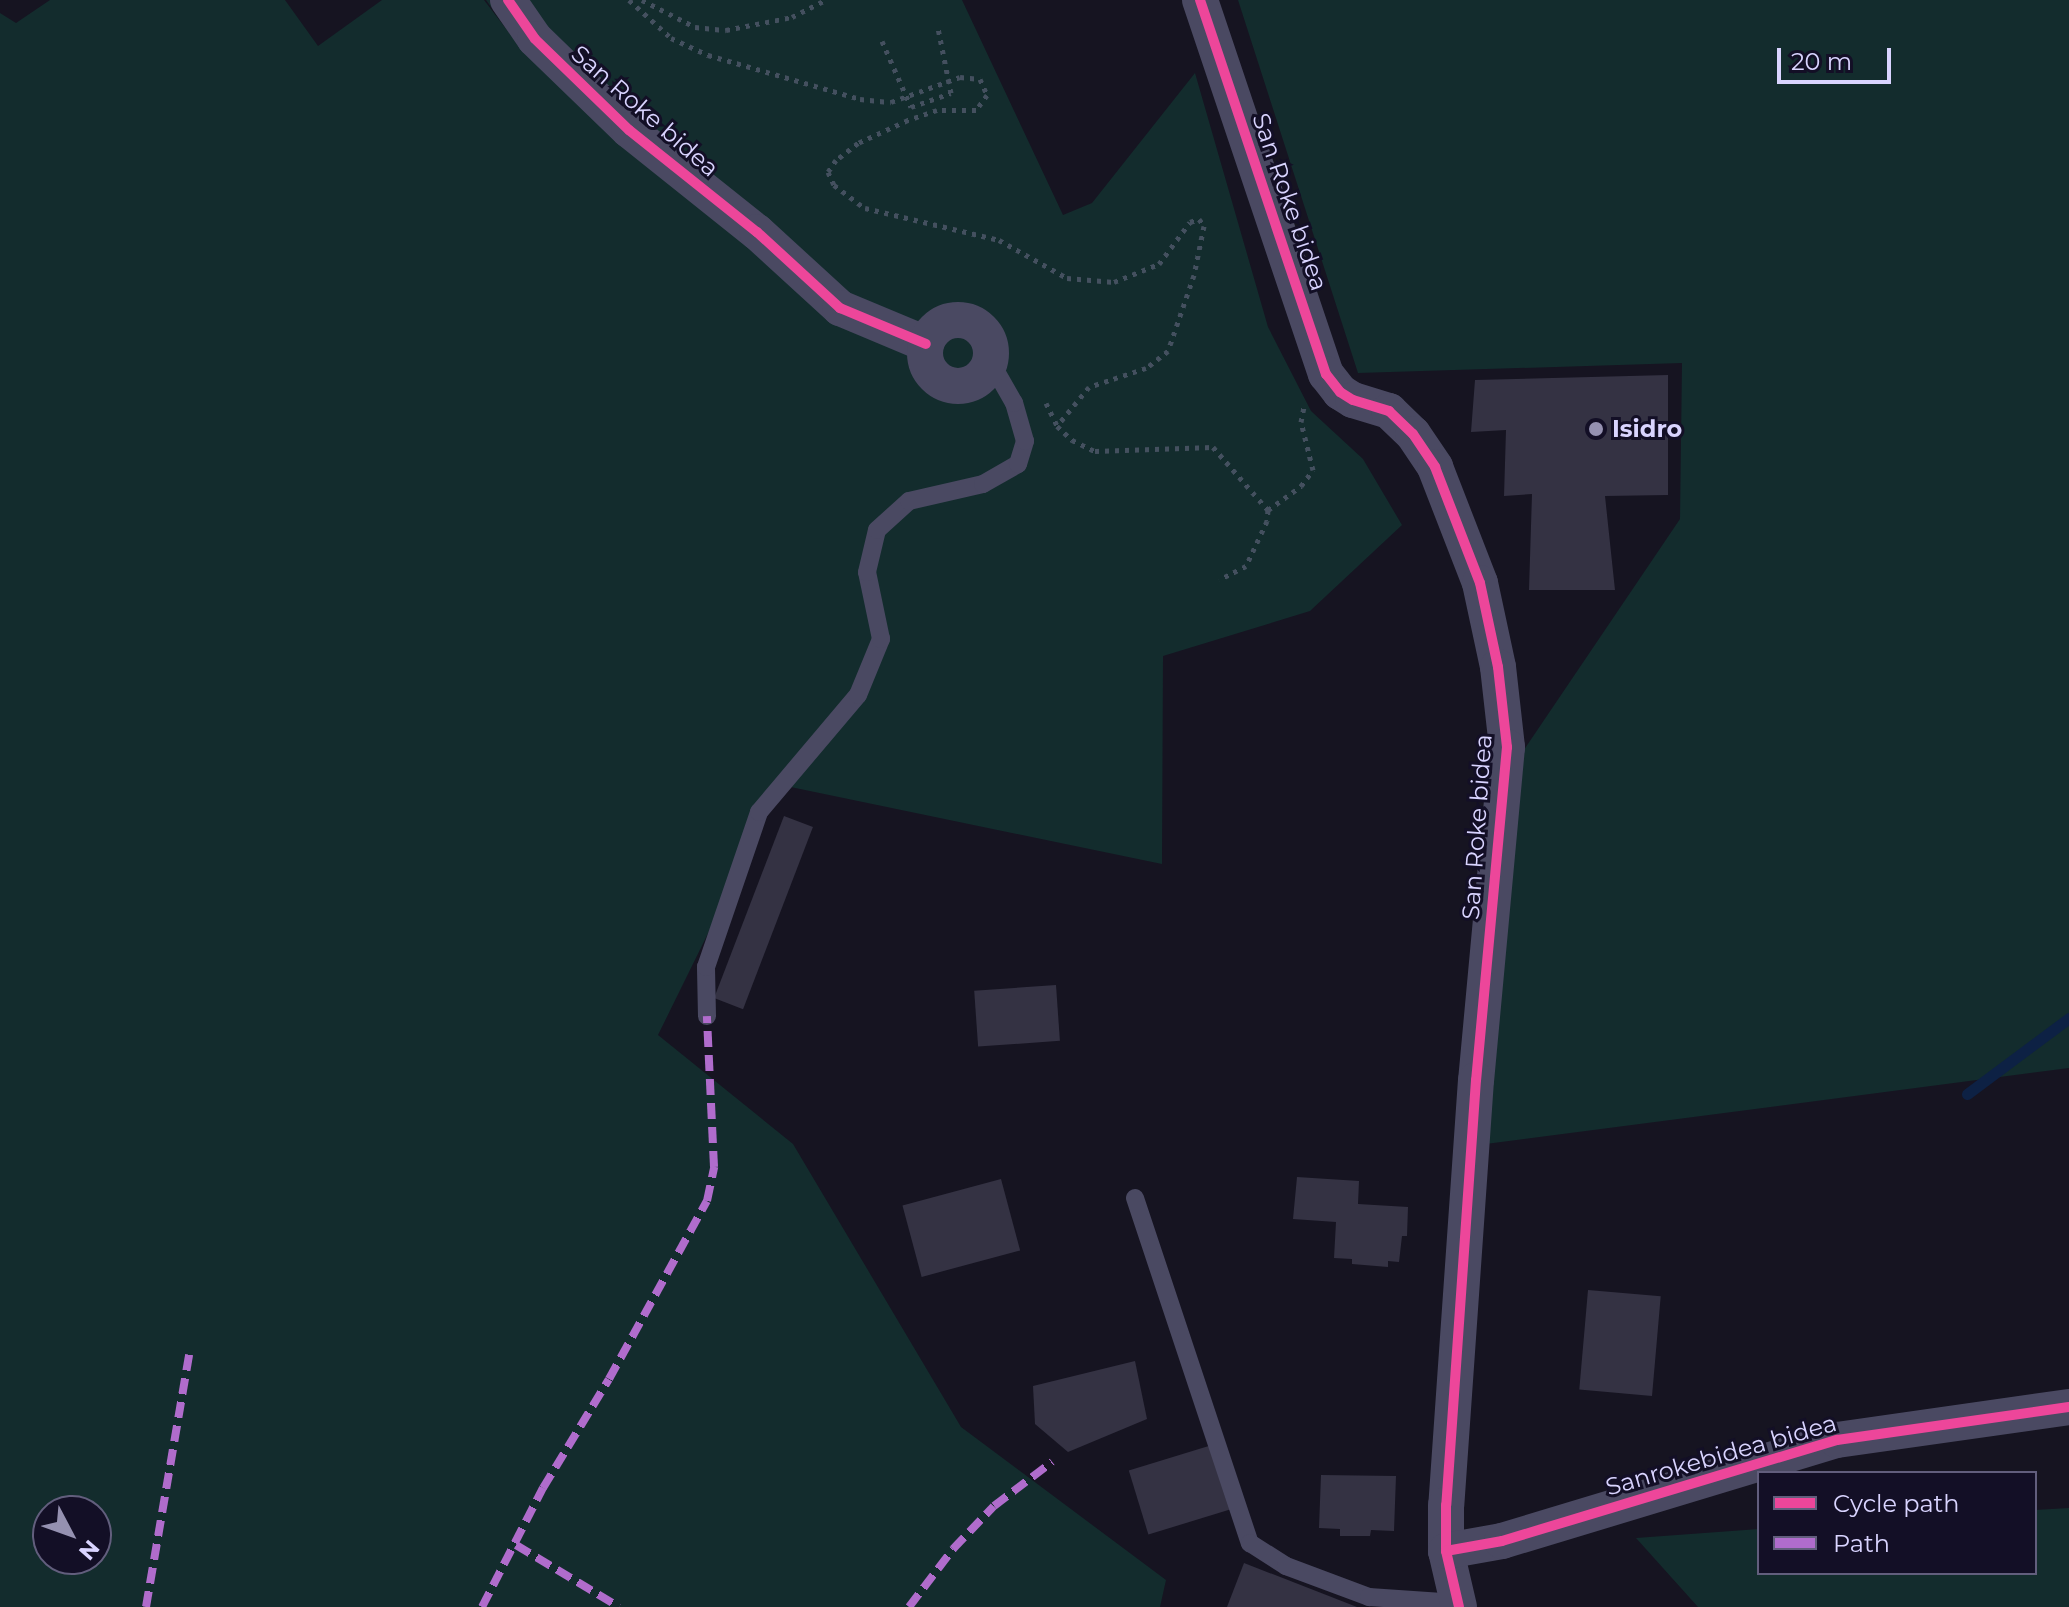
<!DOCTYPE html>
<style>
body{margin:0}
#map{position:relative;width:2069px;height:1607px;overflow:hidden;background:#161421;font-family:Montserrat,sans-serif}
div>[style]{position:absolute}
.green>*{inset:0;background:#132c2d}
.stream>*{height:11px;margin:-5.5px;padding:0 5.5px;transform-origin:5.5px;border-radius:5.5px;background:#0d2144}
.building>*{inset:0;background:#343243;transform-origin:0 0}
.path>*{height:5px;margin-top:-2.5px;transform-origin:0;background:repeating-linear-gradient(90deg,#44505f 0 4px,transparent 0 10px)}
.lane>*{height:18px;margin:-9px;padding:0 9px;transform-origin:9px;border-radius:9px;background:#4a4962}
.street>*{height:36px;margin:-18px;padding:0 18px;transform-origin:18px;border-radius:18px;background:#4a4962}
.street>.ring{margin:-18px;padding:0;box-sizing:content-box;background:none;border:36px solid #4a4962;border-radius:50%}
.path-bridge>*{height:5px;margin-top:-2.5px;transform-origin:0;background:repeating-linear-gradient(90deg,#44505f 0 4px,transparent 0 10px)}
.quiet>*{height:8px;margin-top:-4px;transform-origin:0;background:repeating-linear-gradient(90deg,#b06ccc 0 16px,transparent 0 24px)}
.cycleway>*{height:10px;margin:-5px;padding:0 5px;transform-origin:5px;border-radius:5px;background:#ed469a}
.dots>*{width:22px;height:22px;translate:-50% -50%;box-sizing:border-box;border:4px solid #130f26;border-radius:50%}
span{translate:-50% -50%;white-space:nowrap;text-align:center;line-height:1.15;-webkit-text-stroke:6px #130f26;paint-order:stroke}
.street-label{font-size:24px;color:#d9d4ff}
.poi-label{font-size:24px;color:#d9d4ff;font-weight:700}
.left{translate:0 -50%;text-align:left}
.legend{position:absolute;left:1757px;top:1471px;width:280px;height:104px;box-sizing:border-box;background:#130f26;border:2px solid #625e7d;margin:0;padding:10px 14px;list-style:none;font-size:24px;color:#d9d4ff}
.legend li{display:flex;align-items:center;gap:16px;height:40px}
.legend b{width:40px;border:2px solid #625e7d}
.north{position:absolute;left:32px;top:1495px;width:80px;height:80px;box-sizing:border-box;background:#130f26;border:2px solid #625e7d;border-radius:50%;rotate:131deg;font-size:22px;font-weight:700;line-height:32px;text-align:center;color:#d9d4ff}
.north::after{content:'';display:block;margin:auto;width:28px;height:36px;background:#9591b1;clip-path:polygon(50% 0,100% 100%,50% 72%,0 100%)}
.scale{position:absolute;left:1777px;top:48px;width:114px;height:36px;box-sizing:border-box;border:4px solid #d9d4ff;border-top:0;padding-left:10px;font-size:24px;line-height:28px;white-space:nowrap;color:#d9d4ff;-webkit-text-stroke:6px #130f26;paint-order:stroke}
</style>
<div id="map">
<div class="green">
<i style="clip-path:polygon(evenodd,50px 0,285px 0,318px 46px,382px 0,484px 0,513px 38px,486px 0,962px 0,1063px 215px,1092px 203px,1195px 73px,1268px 327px,1311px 411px,1363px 459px,1402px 525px,1310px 611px,1163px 656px,1162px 864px,781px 785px,658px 1035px,793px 1144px,961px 1427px,1166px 1580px,1160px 1607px,0 1607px,0 13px,16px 23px,50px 0,48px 1511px,96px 1511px,96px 1559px,48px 1559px,48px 1511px)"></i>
<i style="clip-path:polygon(1238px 0,2069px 0,2069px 1068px,1478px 1145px,1517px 760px,1680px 519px,1682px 363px,1358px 373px)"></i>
<i style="clip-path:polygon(2069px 1508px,2069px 1607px,1698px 1607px,1636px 1538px,1759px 1529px,1759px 1573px,2035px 1573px,2035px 1510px)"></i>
</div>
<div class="stream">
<i style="left:1967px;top:1094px;width:127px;rotate:-36.7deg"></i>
</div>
<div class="building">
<i style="clip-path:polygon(1668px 375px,1668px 495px,1605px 496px,1615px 590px,1529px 590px,1532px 494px,1504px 496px,1506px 430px,1471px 432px,1475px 380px)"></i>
<i style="left:784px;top:816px;width:31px;height:195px;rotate:21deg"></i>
<i style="left:1056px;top:985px;width:56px;height:82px;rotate:86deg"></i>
<i style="clip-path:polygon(1297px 1177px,1359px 1181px,1358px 1204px,1408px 1207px,1407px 1236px,1402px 1236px,1399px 1262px,1388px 1261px,1388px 1267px,1352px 1264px,1352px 1259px,1334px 1258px,1336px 1222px,1293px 1219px)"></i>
<i style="left:1001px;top:1179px;width:74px;height:102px;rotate:75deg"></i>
<i style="left:1588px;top:1290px;width:73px;height:100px;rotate:5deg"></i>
<i style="clip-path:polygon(1135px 1361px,1147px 1419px,1068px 1452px,1035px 1424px,1033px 1386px)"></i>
<i style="left:1212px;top:1445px;width:67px;height:87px;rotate:73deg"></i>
<i style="clip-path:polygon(1321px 1475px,1396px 1476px,1394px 1531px,1371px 1530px,1370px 1536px,1340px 1536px,1340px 1529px,1319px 1528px)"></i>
<i style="clip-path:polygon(1244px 1563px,1357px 1607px,1227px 1607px)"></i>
</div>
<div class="path">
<i style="left:629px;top:0;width:57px;rotate:42.1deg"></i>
<i style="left:671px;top:38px;width:41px;rotate:24.7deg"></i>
<i style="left:708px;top:55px;width:158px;rotate:16.1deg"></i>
<i style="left:860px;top:99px;width:31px;rotate:6deg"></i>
<i style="left:891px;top:102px;width:73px;rotate:-19.9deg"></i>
<i style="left:960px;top:77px;width:20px;rotate:6deg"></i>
<i style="left:980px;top:79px;width:17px;rotate:66deg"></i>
<i style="left:987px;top:95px;width:19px;rotate:126deg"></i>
<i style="left:976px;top:110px;width:39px;rotate:180deg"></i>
<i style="left:937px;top:110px;width:31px;rotate:161deg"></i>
<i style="left:908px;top:120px;width:55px;rotate:155.3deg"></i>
<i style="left:858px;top:143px;width:28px;rotate:142deg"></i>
<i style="left:836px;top:160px;width:14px;rotate:124deg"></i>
<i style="left:828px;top:172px;width:14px;rotate:65deg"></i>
<i style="left:834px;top:185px;width:39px;rotate:37deg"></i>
<i style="left:865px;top:208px;width:138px;rotate:13.4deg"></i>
<i style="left:999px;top:240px;width:78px;rotate:29.2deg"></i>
<i style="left:1067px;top:278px;width:47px;rotate:4.9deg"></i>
<i style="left:1114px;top:282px;width:48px;rotate:-21.8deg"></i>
<i style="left:1159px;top:264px;width:52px;rotate:-53.6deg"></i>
<i style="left:1190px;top:222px;width:9px;rotate:-18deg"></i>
<i style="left:1199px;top:219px;width:9px;rotate:54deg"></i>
<i style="left:1204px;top:226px;width:50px;rotate:101.5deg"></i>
<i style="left:1194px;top:275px;width:80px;rotate:108.9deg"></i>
<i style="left:1168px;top:351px;width:28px;rotate:142deg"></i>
<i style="left:1146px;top:368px;width:60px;rotate:161.6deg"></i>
<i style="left:1089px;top:387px;width:50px;rotate:129.4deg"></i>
<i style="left:1057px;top:426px;width:21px;rotate:43deg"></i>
<i style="left:1072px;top:440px;width:25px;rotate:26deg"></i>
<i style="left:1095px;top:451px;width:118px;rotate:-1.9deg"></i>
<i style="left:1213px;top:447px;width:84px;rotate:48.9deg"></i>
<i style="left:1268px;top:510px;width:11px;rotate:95deg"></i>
<i style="left:1267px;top:521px;width:50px;rotate:115deg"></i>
<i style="left:1246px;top:566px;width:30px;rotate:153deg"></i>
<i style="left:642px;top:0;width:59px;rotate:27deg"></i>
<i style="left:695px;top:27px;width:31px;rotate:6deg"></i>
<i style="left:726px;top:30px;width:67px;rotate:-11.1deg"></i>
<i style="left:792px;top:17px;width:37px;rotate:-27deg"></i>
<i style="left:1046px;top:403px;width:25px;rotate:64deg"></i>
<i style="left:1268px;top:510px;width:41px;rotate:-36deg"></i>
<i style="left:1301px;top:486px;width:20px;rotate:-53deg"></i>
<i style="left:1313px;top:470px;width:49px;rotate:-104deg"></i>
<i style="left:1301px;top:422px;width:16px;rotate:-79deg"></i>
</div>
<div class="lane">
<i style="left:707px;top:1016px;width:49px;rotate:-91.2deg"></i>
<i style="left:706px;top:967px;width:164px;rotate:-71.1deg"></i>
<i style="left:759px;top:812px;width:153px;rotate:-49.8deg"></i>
<i style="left:858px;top:695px;width:61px;rotate:-67.7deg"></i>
<i style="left:881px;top:639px;width:68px;rotate:-101.8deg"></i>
<i style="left:867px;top:572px;width:43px;rotate:-76.6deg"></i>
<i style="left:877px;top:530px;width:43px;rotate:-42.2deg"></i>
<i style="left:909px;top:501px;width:76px;rotate:-12.9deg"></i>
<i style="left:983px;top:484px;width:40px;rotate:-29.7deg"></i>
<i style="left:1018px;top:464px;width:24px;rotate:-73deg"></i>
<i style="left:1025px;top:441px;width:40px;rotate:-106deg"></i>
<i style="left:1014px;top:403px;width:48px;rotate:-119.7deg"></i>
<i style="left:1135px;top:1198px;width:364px;rotate:71.6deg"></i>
<i style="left:1250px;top:1543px;width:43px;rotate:32.6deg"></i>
<i style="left:1286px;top:1566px;width:89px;rotate:20.5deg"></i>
<i style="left:1369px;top:1597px;width:88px;rotate:3.9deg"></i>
</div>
<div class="street">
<i style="left:508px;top:0;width:47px;rotate:55.3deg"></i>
<i style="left:535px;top:39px;width:131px;rotate:44.1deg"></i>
<i style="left:629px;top:130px;width:164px;rotate:38.6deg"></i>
<i style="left:757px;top:232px;width:113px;rotate:42.5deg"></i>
<i style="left:840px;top:308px;width:93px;rotate:22.7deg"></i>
<i style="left:1200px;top:0;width:395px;rotate:71.4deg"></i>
<i style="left:1326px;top:374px;width:23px;rotate:52deg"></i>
<i style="left:1340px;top:392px;width:15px;rotate:32deg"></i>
<i style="left:1353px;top:400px;width:38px;rotate:17deg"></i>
<i style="left:1389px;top:411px;width:33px;rotate:44deg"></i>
<i style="left:1413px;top:434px;width:40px;rotate:56deg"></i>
<i style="left:1435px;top:467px;width:124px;rotate:68.8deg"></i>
<i style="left:1480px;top:583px;width:86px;rotate:77.9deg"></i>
<i style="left:1498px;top:667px;width:81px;rotate:83.6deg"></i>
<i style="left:1507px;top:747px;width:334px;rotate:95.3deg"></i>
<i style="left:1476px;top:1080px;width:426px;rotate:94deg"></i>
<i style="left:1446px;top:1505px;width:46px;rotate:90deg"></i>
<i style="left:1446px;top:1551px;width:57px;rotate:76.9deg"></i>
<i class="ring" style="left:925px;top:320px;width:30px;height:30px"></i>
<i style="left:1446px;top:1551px;width:57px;rotate:-10.1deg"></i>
<i style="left:1502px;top:1541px;width:350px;rotate:-16.8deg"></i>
<i style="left:1837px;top:1440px;width:234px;rotate:-8.1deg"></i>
</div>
<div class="path-bridge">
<i style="left:882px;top:41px;width:72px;rotate:66.3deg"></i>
<i style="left:911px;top:107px;width:42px;rotate:-19.3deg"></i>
<i style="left:951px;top:93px;width:66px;rotate:-101.3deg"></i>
</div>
<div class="quiet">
<i style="left:516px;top:1545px;width:120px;rotate:31deg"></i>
<i style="left:146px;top:1607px;width:256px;rotate:-80.3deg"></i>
<i style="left:482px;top:1607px;width:134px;rotate:-62.9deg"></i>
<i style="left:543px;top:1488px;width:127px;rotate:-58.8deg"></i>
<i style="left:609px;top:1379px;width:203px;rotate:-61.2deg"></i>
<i style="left:707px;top:1201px;width:35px;rotate:-78deg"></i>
<i style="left:714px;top:1167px;width:151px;rotate:-92.7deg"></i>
<i style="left:909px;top:1607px;width:73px;rotate:-52.8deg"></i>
<i style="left:953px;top:1549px;width:59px;rotate:-46.4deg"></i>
<i style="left:994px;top:1506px;width:73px;rotate:-37.2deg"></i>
</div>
<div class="cycleway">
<i style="left:508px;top:0;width:47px;rotate:55.3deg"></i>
<i style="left:535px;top:39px;width:131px;rotate:44.1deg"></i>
<i style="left:629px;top:130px;width:164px;rotate:38.6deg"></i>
<i style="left:757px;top:232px;width:113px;rotate:42.5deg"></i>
<i style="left:840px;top:308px;width:93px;rotate:22.7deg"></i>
<i style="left:1200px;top:0;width:395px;rotate:71.4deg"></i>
<i style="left:1326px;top:374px;width:23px;rotate:52deg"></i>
<i style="left:1340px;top:392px;width:15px;rotate:32deg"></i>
<i style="left:1353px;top:400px;width:38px;rotate:17deg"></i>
<i style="left:1389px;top:411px;width:33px;rotate:44deg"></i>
<i style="left:1413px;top:434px;width:40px;rotate:56deg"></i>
<i style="left:1435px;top:467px;width:124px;rotate:68.8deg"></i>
<i style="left:1480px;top:583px;width:86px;rotate:77.9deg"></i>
<i style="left:1498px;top:667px;width:81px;rotate:83.6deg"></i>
<i style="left:1507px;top:747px;width:334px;rotate:95.3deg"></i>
<i style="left:1476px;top:1080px;width:426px;rotate:94deg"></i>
<i style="left:1446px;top:1505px;width:46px;rotate:90deg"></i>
<i style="left:1446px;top:1551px;width:57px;rotate:76.9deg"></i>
<i style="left:1446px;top:1551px;width:57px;rotate:-10.1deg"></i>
<i style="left:1502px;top:1541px;width:350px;rotate:-16.8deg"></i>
<i style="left:1837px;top:1440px;width:234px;rotate:-8.1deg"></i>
</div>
<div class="dots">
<i style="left:1596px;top:429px;background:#9591b1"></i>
</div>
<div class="street-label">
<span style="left:645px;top:111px;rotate:41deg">San Roke bidea</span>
<span style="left:1290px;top:202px;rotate:71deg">San Roke bidea</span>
<span style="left:1477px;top:827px;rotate:-86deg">San Roke bidea</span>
<span style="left:1721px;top:1455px;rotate:-16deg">Sanrokebidea bidea</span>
</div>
<div class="poi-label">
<span class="left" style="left:1612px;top:429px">Isidro</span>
</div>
<ul class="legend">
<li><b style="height:10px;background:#ed469a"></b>Cycle path</li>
<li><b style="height:10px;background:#b06ccc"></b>Path</li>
</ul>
<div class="north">N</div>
<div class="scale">20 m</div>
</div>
